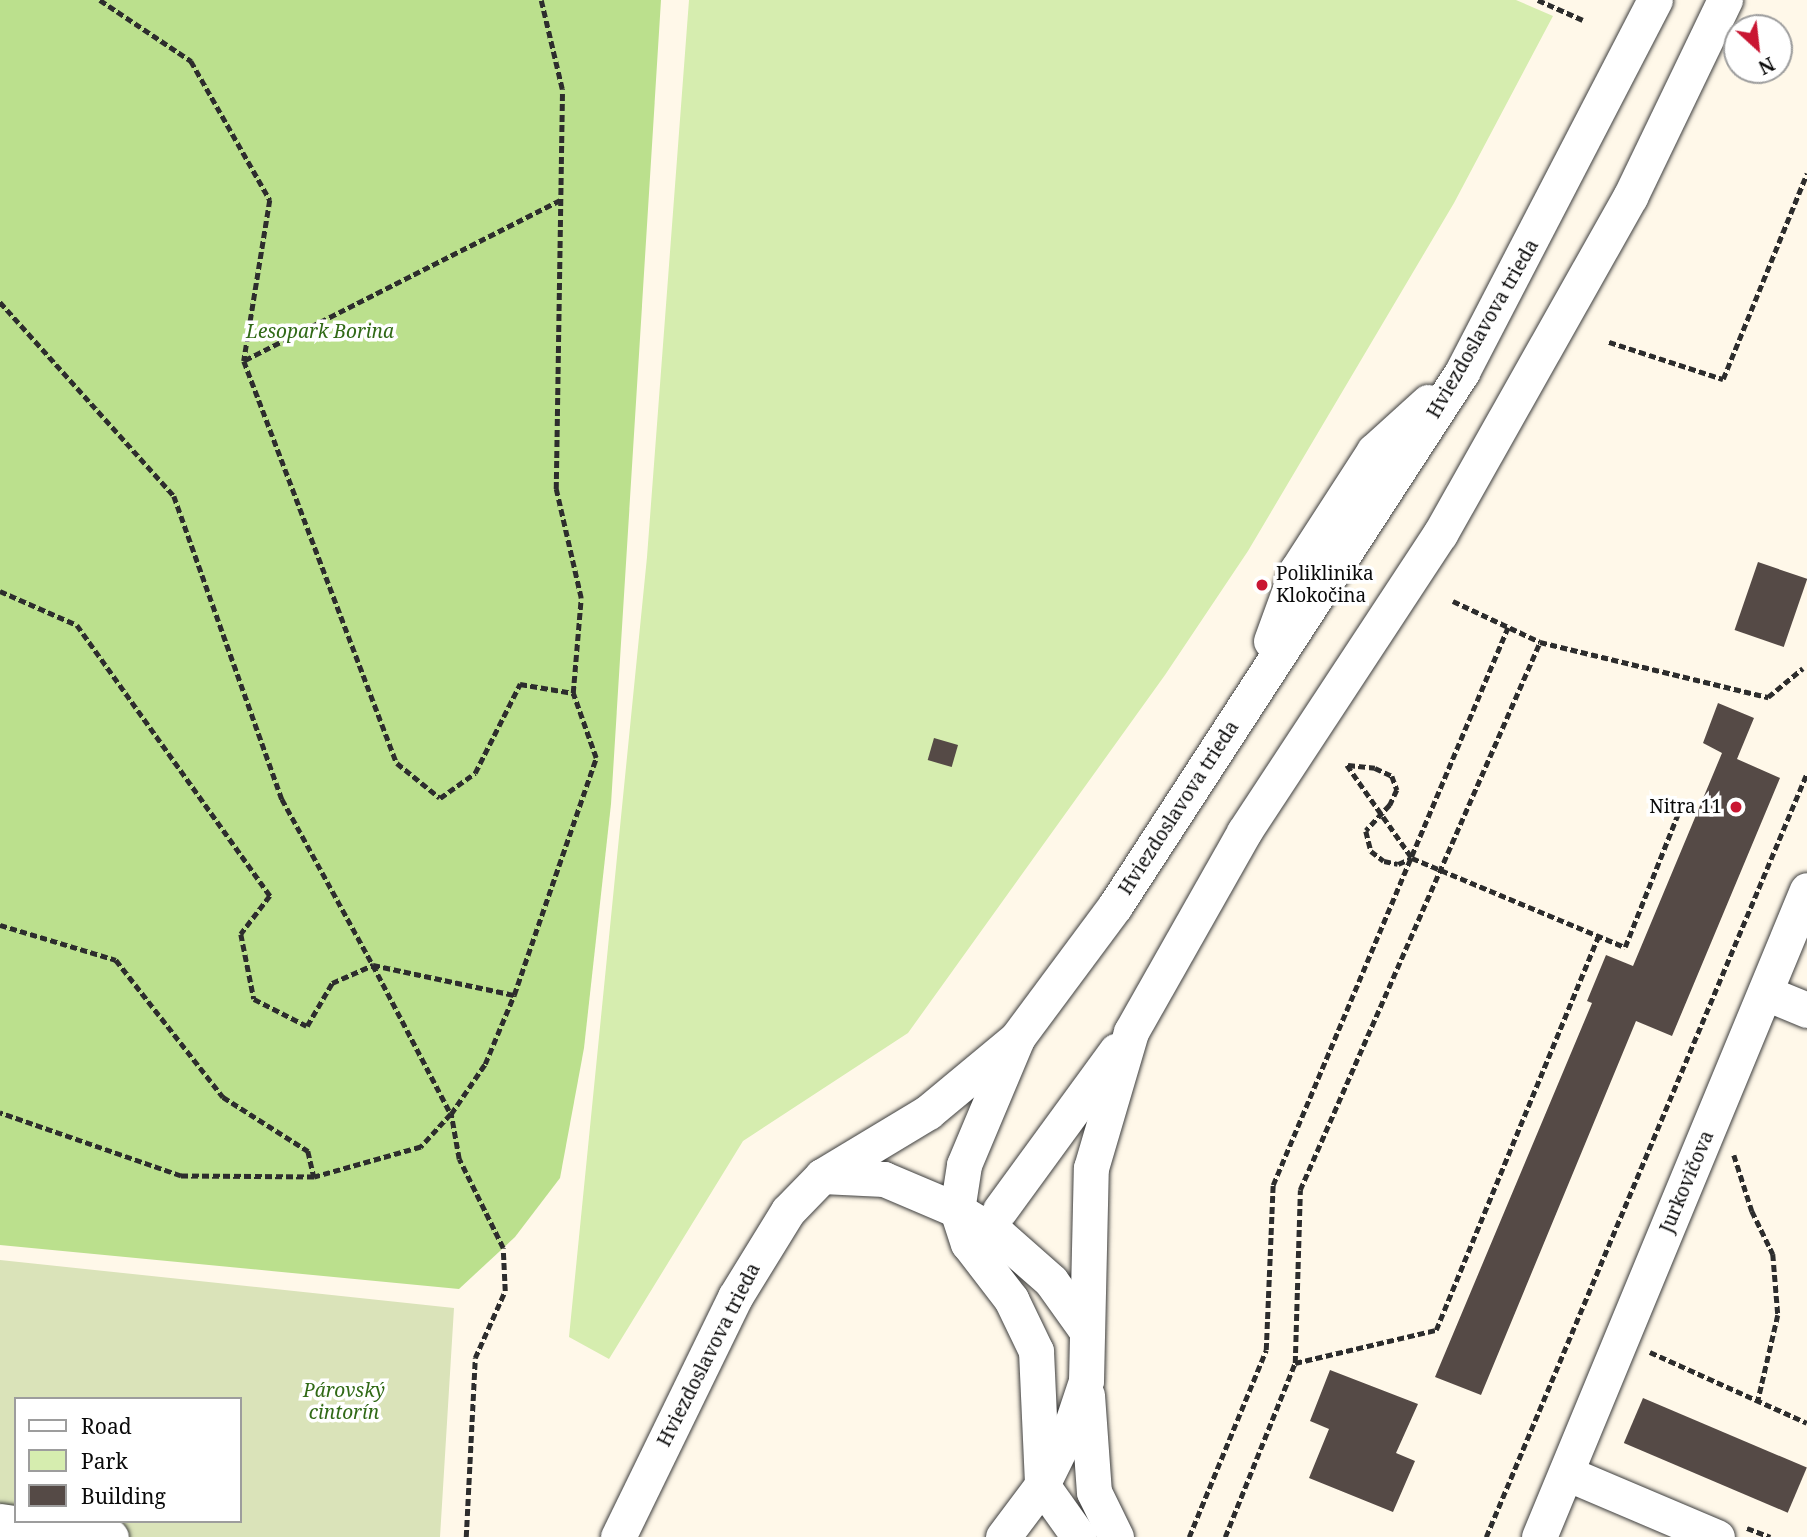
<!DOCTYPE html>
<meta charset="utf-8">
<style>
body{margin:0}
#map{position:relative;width:1807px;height:1537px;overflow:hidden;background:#fff8e9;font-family:"Noto Serif",serif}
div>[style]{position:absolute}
.green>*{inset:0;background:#d6edaf}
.forest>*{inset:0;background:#bbe08d}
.cemetery>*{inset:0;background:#dae3b9}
.building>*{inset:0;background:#554a46;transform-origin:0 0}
.path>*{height:4.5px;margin-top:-2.25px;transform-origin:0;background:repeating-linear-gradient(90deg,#2d2d2d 0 7px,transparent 0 10.5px)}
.roads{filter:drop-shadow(0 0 2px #3e3e3e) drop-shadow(0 0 2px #3e3e3e)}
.minor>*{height:35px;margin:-17.5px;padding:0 17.5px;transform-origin:17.5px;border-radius:17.5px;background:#fff}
.dots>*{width:19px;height:19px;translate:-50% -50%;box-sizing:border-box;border:4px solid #fff;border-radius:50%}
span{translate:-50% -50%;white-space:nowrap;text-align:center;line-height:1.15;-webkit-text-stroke:7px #fff;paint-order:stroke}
.street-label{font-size:19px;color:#0b0b0b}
.park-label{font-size:19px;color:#306916;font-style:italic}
.poi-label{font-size:19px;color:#0b0b0b}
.left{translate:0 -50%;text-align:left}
.right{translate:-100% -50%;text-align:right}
.legend{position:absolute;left:14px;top:1397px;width:228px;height:126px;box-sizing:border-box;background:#fff;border:2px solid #9d9d9d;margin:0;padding:9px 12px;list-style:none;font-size:21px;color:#0b0b0b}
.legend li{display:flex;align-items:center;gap:14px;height:35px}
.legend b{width:35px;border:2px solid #9d9d9d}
.north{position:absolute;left:1723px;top:14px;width:70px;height:70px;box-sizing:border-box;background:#fff;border:2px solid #9d9d9d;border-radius:50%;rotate:153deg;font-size:19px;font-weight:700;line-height:28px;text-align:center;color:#0b0b0b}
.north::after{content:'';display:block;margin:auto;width:24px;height:32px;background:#c91632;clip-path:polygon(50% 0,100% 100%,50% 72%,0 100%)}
</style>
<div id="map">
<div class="green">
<i style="clip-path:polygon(689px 0,1516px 0,1553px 16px,1454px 203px,1248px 551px,1165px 675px,908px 1033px,743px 1141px,609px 1359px,569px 1337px,647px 557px)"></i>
</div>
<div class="forest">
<i style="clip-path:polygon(0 0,661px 0,611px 804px,584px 1048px,560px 1178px,515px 1237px,459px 1289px,0 1245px)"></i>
</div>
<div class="cemetery">
<i style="clip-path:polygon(evenodd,0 1260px,454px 1308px,440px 1537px,0 1537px,0 1260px,16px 1399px,240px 1399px,240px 1521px,16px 1521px,16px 1399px)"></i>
</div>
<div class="building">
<i style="left:1758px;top:562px;width:52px;height:72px;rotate:19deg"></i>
<i style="clip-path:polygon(1718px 703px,1754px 718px,1737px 759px,1780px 778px,1672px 1036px,1636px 1021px,1481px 1395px,1435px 1377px,1592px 1003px,1587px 1001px,1606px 955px,1633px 966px,1722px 753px,1703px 743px)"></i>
<i style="left:934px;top:738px;width:25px;height:23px;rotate:16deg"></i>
<i style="clip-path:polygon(1330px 1370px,1418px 1404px,1396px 1453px,1415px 1461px,1393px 1512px,1309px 1478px,1329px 1429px,1310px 1421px)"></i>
<i style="left:1643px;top:1398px;width:178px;height:49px;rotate:23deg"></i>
</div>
<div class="path">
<i style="left:100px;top:0;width:110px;rotate:33.8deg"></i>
<i style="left:191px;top:61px;width:160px;rotate:60.4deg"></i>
<i style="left:270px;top:200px;width:163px;rotate:99.2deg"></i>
<i style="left:244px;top:361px;width:430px;rotate:69.2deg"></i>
<i style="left:397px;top:763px;width:55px;rotate:39.1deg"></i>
<i style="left:440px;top:798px;width:43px;rotate:-35.5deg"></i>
<i style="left:475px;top:773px;width:100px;rotate:-63.2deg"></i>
<i style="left:520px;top:684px;width:54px;rotate:9.6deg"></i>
<i style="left:1538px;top:0;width:49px;rotate:24deg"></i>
<i style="left:0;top:302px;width:261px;rotate:48.1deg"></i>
<i style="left:174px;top:496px;width:322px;rotate:70.4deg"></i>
<i style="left:282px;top:799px;width:189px;rotate:61.3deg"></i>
<i style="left:373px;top:965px;width:144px;rotate:12deg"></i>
<i style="left:1609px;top:342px;width:120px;rotate:18deg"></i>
<i style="left:1723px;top:379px;width:222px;rotate:-67.8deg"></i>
<i style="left:245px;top:360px;width:354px;rotate:-26.9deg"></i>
<i style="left:0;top:591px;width:84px;rotate:23.8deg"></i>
<i style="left:77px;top:625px;width:333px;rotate:54.5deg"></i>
<i style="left:270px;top:896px;width:48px;rotate:127.3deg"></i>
<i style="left:241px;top:934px;width:66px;rotate:78.7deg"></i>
<i style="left:254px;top:999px;width:59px;rotate:27deg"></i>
<i style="left:307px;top:1026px;width:50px;rotate:-59.8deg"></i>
<i style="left:332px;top:983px;width:45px;rotate:-23.7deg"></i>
<i style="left:373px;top:965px;width:168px;rotate:62.4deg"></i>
<i style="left:451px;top:1114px;width:45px;rotate:132.3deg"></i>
<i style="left:421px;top:1147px;width:111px;rotate:164.3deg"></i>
<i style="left:314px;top:1177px;width:133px;rotate:-179.6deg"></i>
<i style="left:181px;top:1176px;width:192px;rotate:-160.8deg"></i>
<i style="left:1453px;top:601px;width:96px;rotate:25.2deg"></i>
<i style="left:1540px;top:642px;width:235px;rotate:13.6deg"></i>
<i style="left:1768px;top:697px;width:45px;rotate:-39.6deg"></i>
<i style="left:1347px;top:765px;width:113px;rotate:55deg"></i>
<i style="left:1412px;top:858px;width:231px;rotate:22.7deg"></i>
<i style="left:1625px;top:947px;width:157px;rotate:-68.3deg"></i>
<i style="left:1348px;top:765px;width:27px;rotate:6deg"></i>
<i style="left:1375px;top:768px;width:19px;rotate:25deg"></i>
<i style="left:1392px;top:776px;width:15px;rotate:70deg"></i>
<i style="left:1397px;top:790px;width:17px;rotate:115deg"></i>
<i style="left:1390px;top:805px;width:35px;rotate:133deg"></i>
<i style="left:1366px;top:831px;width:21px;rotate:76deg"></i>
<i style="left:1371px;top:851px;width:16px;rotate:38deg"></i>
<i style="left:1384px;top:861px;width:14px;rotate:12deg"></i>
<i style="left:1398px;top:864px;width:15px;rotate:-23deg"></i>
<i style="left:0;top:925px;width:121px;rotate:16.8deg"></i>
<i style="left:116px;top:960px;width:174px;rotate:52deg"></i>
<i style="left:223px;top:1097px;width:101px;rotate:32.4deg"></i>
<i style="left:308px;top:1151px;width:27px;rotate:77deg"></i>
<i style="left:1734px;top:1155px;width:59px;rotate:72.2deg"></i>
<i style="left:1752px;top:1211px;width:48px;rotate:64deg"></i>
<i style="left:1773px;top:1254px;width:61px;rotate:85.3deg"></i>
<i style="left:1778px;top:1315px;width:88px;rotate:103.1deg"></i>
<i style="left:1650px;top:1352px;width:172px;rotate:24.3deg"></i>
<i style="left:1295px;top:1363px;width:145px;rotate:-13.2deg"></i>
<i style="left:1436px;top:1330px;width:426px;rotate:-67.6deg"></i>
<i style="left:1747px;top:1528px;width:25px;rotate:21deg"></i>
<i style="left:466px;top:1537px;width:179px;rotate:-87.1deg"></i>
<i style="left:475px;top:1358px;width:73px;rotate:-65.9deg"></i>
<i style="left:505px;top:1291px;width:43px;rotate:-92.7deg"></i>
<i style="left:503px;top:1248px;width:99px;rotate:-116.3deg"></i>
<i style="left:459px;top:1159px;width:46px;rotate:-100.1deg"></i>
<i style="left:451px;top:1114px;width:60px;rotate:-55.8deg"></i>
<i style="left:485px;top:1064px;width:75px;rotate:-67.2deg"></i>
<i style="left:514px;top:995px;width:251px;rotate:-70.9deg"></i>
<i style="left:596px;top:758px;width:69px;rotate:-109.5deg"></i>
<i style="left:573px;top:693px;width:95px;rotate:-85.2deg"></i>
<i style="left:581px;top:598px;width:112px;rotate:-102.9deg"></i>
<i style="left:556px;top:489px;width:400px;rotate:-89.1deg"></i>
<i style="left:562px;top:89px;width:91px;rotate:-103.3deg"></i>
<i style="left:1189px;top:1537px;width:202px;rotate:-67.6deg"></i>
<i style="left:1266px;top:1350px;width:165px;rotate:-87.6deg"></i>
<i style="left:1273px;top:1185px;width:605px;rotate:-67.16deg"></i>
<i style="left:1225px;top:1537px;width:188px;rotate:-68.1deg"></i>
<i style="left:1295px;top:1363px;width:173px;rotate:-88.3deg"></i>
<i style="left:1300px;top:1190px;width:598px;rotate:-66.35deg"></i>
<i style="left:1486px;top:1537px;width:829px;rotate:-67.21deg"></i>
</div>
<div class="roads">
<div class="minor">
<i style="left:1271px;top:641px;width:76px;rotate:-69.9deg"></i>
<i style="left:1297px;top:570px;width:142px;rotate:-57.1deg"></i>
<i style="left:1374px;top:451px;width:73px;rotate:-42.2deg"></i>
<i style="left:1766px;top:993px;width:44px;rotate:22.5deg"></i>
<i style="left:1016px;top:1041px;width:134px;rotate:112.8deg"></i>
<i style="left:964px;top:1165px;width:46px;rotate:98.8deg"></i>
<i style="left:957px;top:1210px;width:35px;rotate:72deg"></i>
<i style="left:968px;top:1243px;width:71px;rotate:52.5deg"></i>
<i style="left:1011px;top:1299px;width:58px;rotate:64.3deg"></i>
<i style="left:1036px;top:1351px;width:134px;rotate:87.4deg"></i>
<i style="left:1042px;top:1485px;width:64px;rotate:54.6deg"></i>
<i style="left:822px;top:1176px;width:62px;rotate:2.8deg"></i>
<i style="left:884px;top:1179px;width:79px;rotate:23deg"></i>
<i style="left:957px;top:1210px;width:50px;rotate:31.2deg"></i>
<i style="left:1000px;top:1236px;width:68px;rotate:41.4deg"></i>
<i style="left:1051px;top:1281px;width:60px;rotate:54.5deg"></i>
<i style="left:1000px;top:1210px;width:197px;rotate:-53.9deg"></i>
<i style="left:1087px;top:1395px;width:97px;rotate:85.9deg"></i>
<i style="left:1094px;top:1492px;width:50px;rotate:63.9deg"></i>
<i style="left:1566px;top:1473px;width:164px;rotate:23deg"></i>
<i style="left:0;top:1521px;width:112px;rotate:8.2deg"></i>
<i style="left:618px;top:1537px;width:267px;rotate:-64deg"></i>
<i style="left:735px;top:1297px;width:101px;rotate:-58.4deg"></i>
<i style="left:788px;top:1211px;width:49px;rotate:-45.8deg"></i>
<i style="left:822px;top:1176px;width:124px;rotate:-31.1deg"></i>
<i style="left:928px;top:1112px;width:116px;rotate:-39.7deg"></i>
<i style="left:1017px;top:1038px;width:164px;rotate:-53.4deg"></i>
<i style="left:1115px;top:906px;width:637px;rotate:-56.98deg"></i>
<i style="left:1462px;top:372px;width:419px;rotate:-62.6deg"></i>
<i style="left:1003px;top:1537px;width:65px;rotate:-53.1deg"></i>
<i style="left:1042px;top:1485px;width:66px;rotate:-63.8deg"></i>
<i style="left:1071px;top:1426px;width:47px;rotate:-71.6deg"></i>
<i style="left:1086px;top:1381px;width:213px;rotate:-88.7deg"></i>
<i style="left:1091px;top:1168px;width:142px;rotate:-73.6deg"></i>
<i style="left:1131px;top:1032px;width:230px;rotate:-60.5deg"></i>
<i style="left:1244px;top:832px;width:357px;rotate:-56.7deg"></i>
<i style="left:1440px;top:534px;width:387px;rotate:-60.6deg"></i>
<i style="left:1630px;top:197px;width:219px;rotate:-64.3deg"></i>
<i style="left:1539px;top:1537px;width:700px;rotate:-67.5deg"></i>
</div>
</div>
<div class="dots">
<i style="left:1262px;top:585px;background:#c91632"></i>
<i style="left:1736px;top:807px;background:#c91632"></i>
</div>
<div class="street-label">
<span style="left:1483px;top:329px;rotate:-60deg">Hviezdoslavova trieda</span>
<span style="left:1179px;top:808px;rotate:-57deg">Hviezdoslavova trieda</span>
<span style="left:1687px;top:1182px;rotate:-67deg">Jurkovičova</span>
<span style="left:709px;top:1355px;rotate:-63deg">Hviezdoslavova trieda</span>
</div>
<div class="park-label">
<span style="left:320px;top:332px">Lesopark Borina</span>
<span style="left:344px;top:1402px">Párovský<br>cintorín</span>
</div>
<div class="poi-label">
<span class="left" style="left:1276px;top:585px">Poliklinika<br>Klokočina</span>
<span class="right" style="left:1722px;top:807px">Nitra 11</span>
</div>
<ul class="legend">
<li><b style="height:9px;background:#fff"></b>Road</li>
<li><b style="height:19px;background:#d6edaf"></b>Park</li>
<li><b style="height:19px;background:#554a46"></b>Building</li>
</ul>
<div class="north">N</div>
</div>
